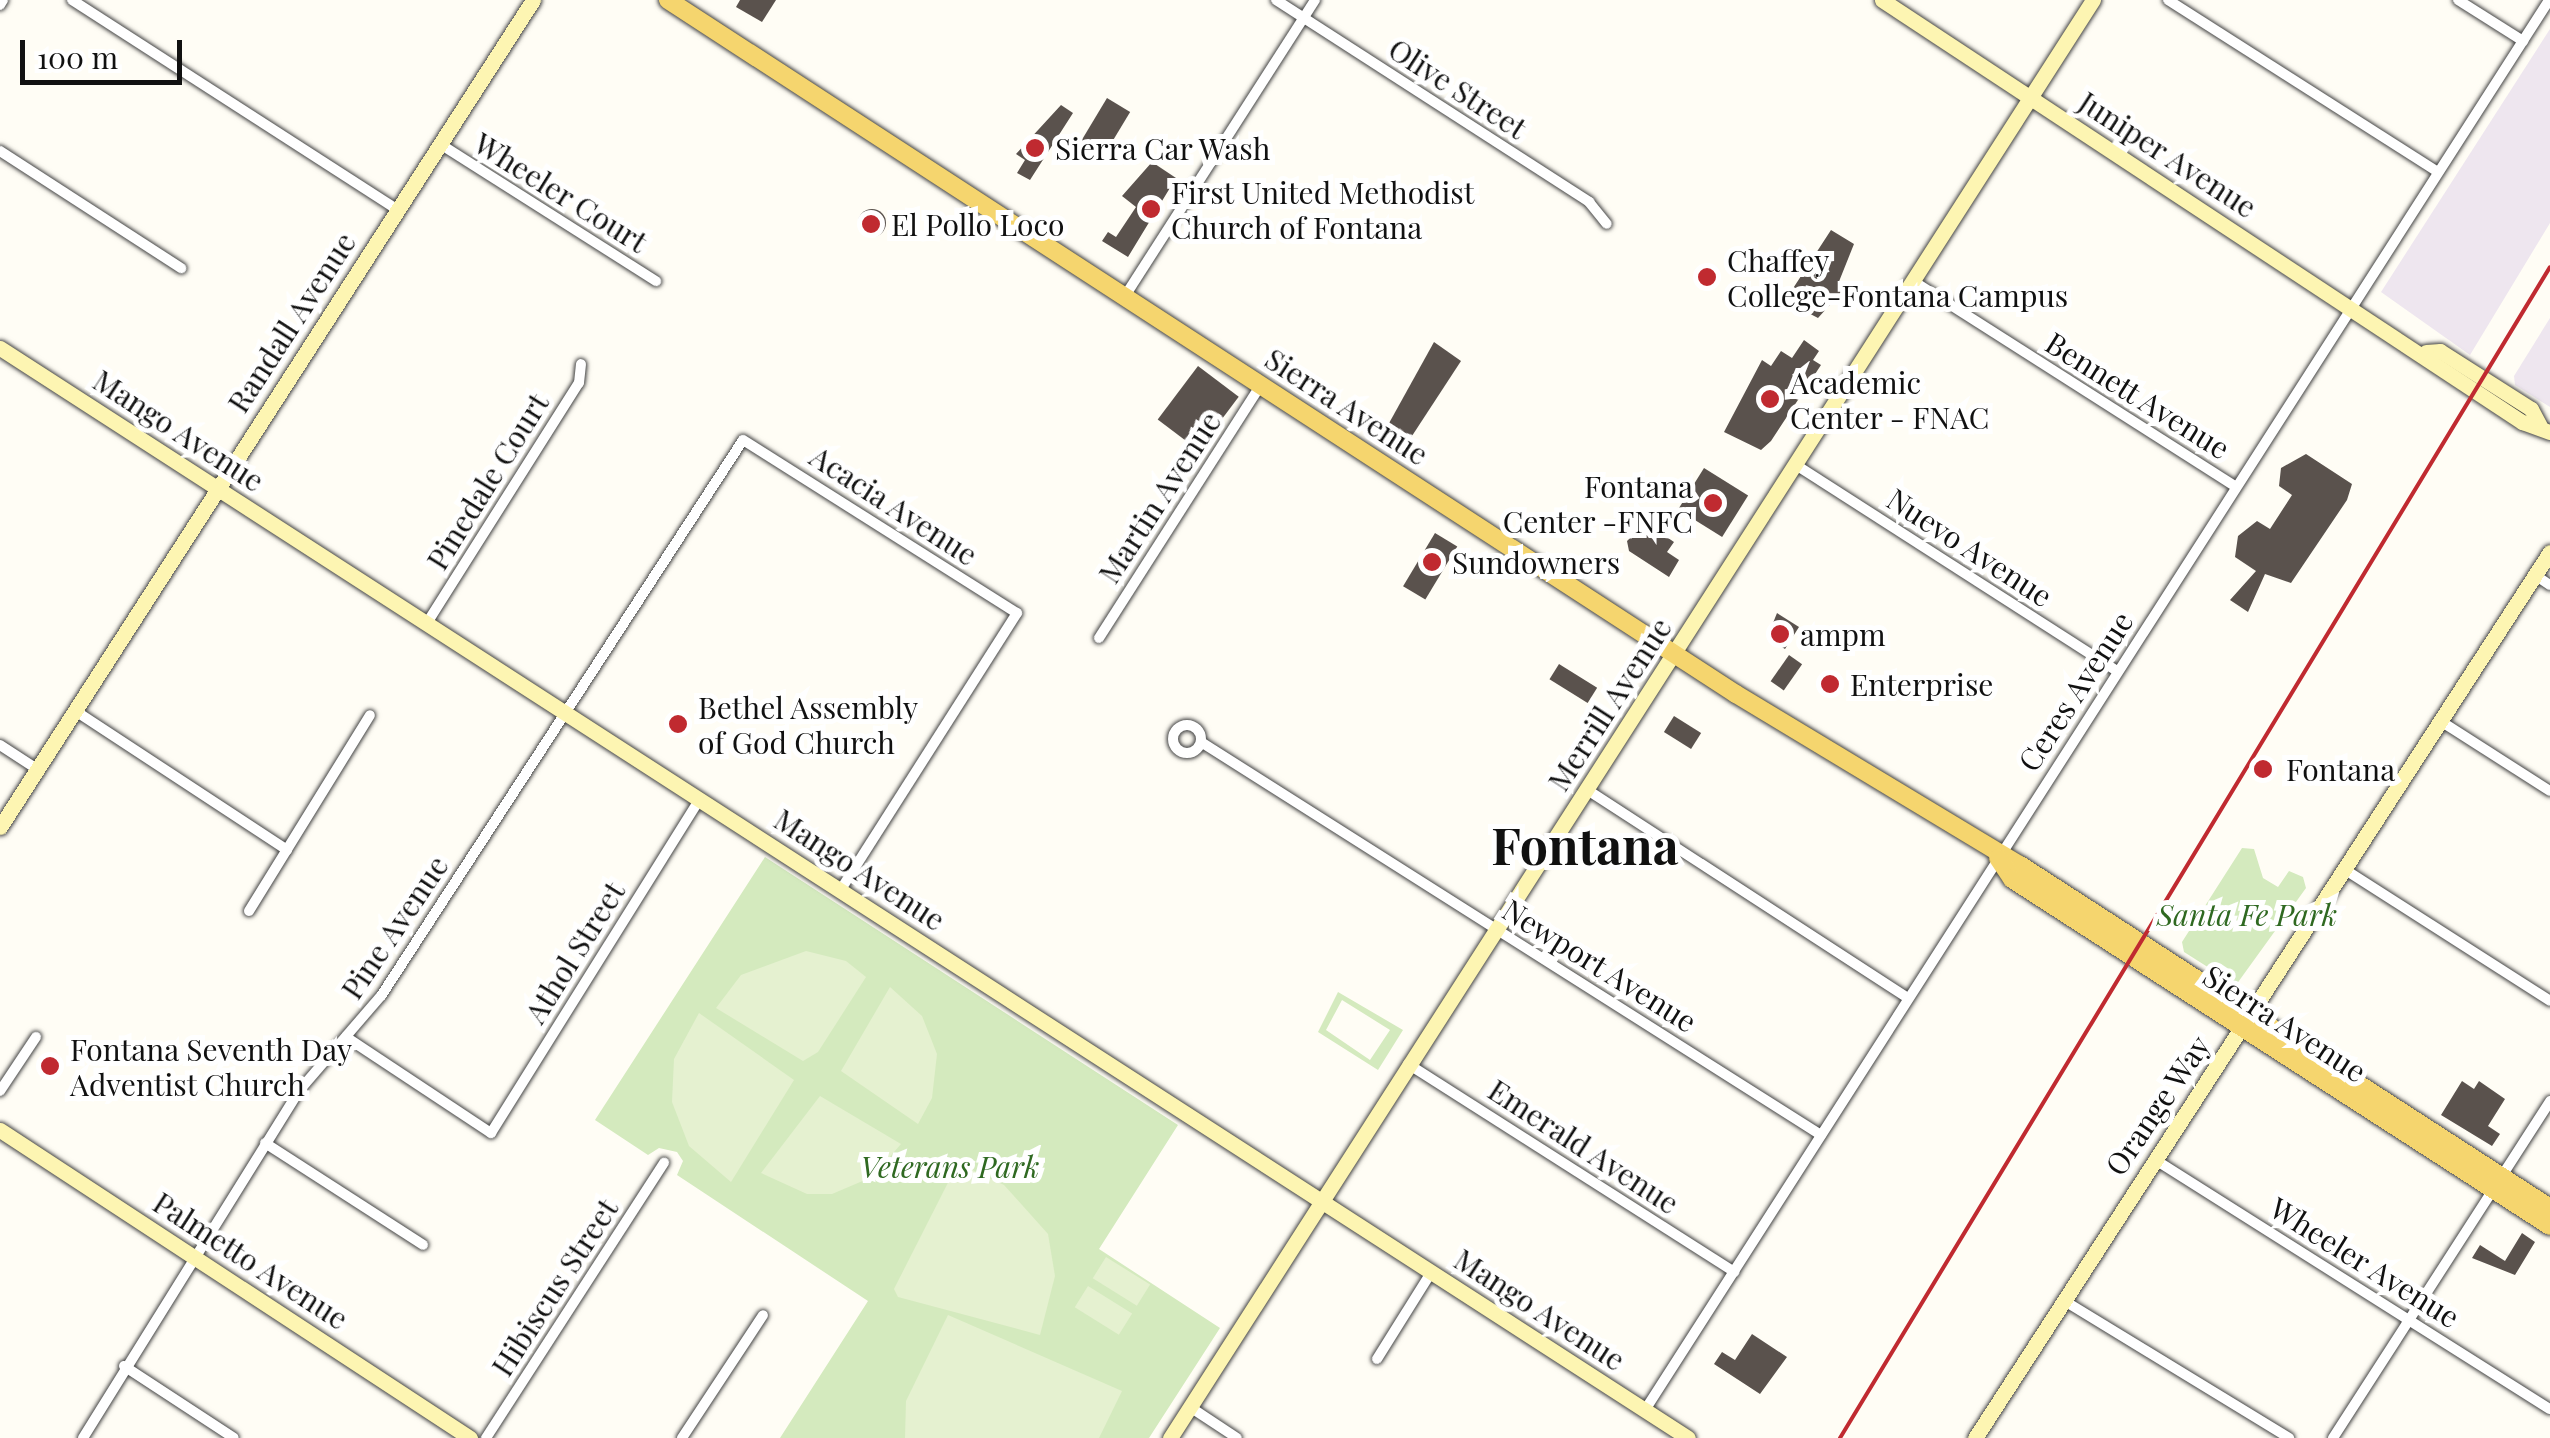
<!DOCTYPE html>
<style>
body{margin:0}
#map{position:relative;width:2550px;height:1438px;overflow:hidden;background:#fffdf5;font-family:"Playfair Display",serif}
div>[style]{position:absolute}
.industrial>*{inset:0;background:#eee6ef}
.green>*{inset:0;background:#d4eabe}
.pitch>*{inset:0;background:#e5f1d0;transform-origin:0 0}
.building>*{inset:0;background:#5a524d;transform-origin:0 0}
.round{border-radius:50%}
.roads{filter:drop-shadow(0 0 2px #444) drop-shadow(0 0 2px #444)}
.street>*{height:10px;margin:-5px;padding:0 5px;transform-origin:5px;border-radius:5px;background:#fff}
.street>.ring{margin:-5px;padding:0;box-sizing:content-box;background:none;border:10px solid #fff;border-radius:50%}
.secondary>*{height:15px;margin:-7.5px;padding:0 7.5px;transform-origin:7.5px;border-radius:7.5px;background:#fdf5b2}
.primary>*{height:18px;margin:-9px;padding:0 9px;transform-origin:9px;border-radius:9px;background:#f5d56e}
.rail>*{height:4px;margin:-2px;padding:0 2px;transform-origin:2px;border-radius:2px;background:#c02a30}
.dots>*{width:28px;height:28px;translate:-50% -50%;box-sizing:border-box;border:5px solid #fff;border-radius:50%}
span{translate:-50% -50%;white-space:nowrap;text-align:center;line-height:1.15;-webkit-text-stroke:10px #fff;paint-order:stroke}
.street-label{font-size:30px;color:#111}
.poi-label{font-size:30px;color:#111}
.left{translate:0 -50%;text-align:left}
.right{translate:-100% -50%;text-align:right}
.park-label{font-size:30px;color:#2f6921;font-style:italic}
.town-label{font-size:50px;color:#111;font-weight:700}
.scale{position:absolute;left:20px;top:40px;width:162px;height:45px;box-sizing:border-box;border:5px solid #111;border-top:0;padding-left:12px;font-size:30px;line-height:35px;white-space:nowrap;color:#111;-webkit-text-stroke:8px #fff;paint-order:stroke}
</style>
<div id="map">
<div class="industrial">
<i style="clip-path:polygon(2550px 29px,2550px 223px,2470px 355px,2381px 292px)"></i>
<i style="clip-path:polygon(2550px 318px,2550px 407px,2515px 385px,2514px 376px)"></i>
</div>
<div class="green">
<i style="clip-path:polygon(2242px 848px,2254px 849px,2263px 878px,2278px 887px,2289px 871px,2303px 877px,2306px 888px,2236px 985px,2184px 952px,2182px 942px)"></i>
<i style="clip-path:polygon(765px 857px,1178px 1125px,1099px 1249px,1220px 1328px,1149px 1438px,780px 1438px,868px 1301px,677px 1175px,683px 1161px,677px 1152px,659px 1148px,648px 1155px,595px 1120px)"></i>
<i style="clip-path:polygon(evenodd,1338px 992px,1403px 1030px,1378px 1070px,1318px 1032px,1338px 992px,1342px 1000px,1390px 1030px,1370px 1060px,1326px 1030px,1342px 1000px)"></i>
</div>
<div class="pitch">
<i style="clip-path:polygon(806px 951px,846px 961px,866px 977px,818px 1052px,803px 1061px,716px 1008px,741px 975px)"></i>
<i style="clip-path:polygon(890px 987px,922px 1016px,937px 1054px,932px 1098px,918px 1124px,841px 1071px)"></i>
<i style="clip-path:polygon(699px 1013px,794px 1080px,731px 1182px,689px 1146px,672px 1102px,674px 1059px)"></i>
<i style="clip-path:polygon(820px 1096px,901px 1144px,872px 1177px,832px 1194px,807px 1194px,761px 1173px)"></i>
<i style="clip-path:polygon(958px 1163px,1004px 1185px,1048px 1234px,1055px 1276px,1040px 1335px,898px 1297px,894px 1289px)"></i>
<i style="left:1106px;top:1257px;width:52px;height:25px;rotate:32deg"></i>
<i style="left:1088px;top:1286px;width:52px;height:25px;rotate:32deg"></i>
<i style="clip-path:polygon(948px 1315px,1122px 1391px,1099px 1438px,905px 1438px,906px 1401px)"></i>
</div>
<div class="building">
<i style="clip-path:polygon(740px 0,776px 0,762px 22px,736px 7px)"></i>
<i style="left:1107px;top:98px;width:27px;height:51px;rotate:31deg"></i>
<i style="clip-path:polygon(1061px 105px,1073px 113px,1030px 180px,1017px 173px,1025px 160px,1016px 154px)"></i>
<i style="clip-path:polygon(1152px 162px,1176px 178px,1128px 257px,1102px 241px,1108px 232px,1116px 237px,1136px 207px,1122px 196px)"></i>
<i class="round" style="left:858px;top:209px;width:28px;height:28px"></i>
<i style="clip-path:polygon(1831px 230px,1854px 244px,1838px 284px,1845px 288px,1818px 318px,1793px 305px,1790px 293px)"></i>
<i style="clip-path:polygon(1804px 340px,1819px 351px,1813px 360px,1821px 365px,1771px 441px,1761px 450px,1724px 432px,1762px 360px,1771px 366px,1781px 351px,1792px 358px)"></i>
<i style="clip-path:polygon(1434px 342px,1461px 361px,1410px 439px,1388px 425px)"></i>
<i style="left:1198px;top:366px;width:51px;height:67px;rotate:37deg"></i>
<i style="clip-path:polygon(2306px 454px,2352px 484px,2347px 500px,2291px 583px,2265px 574px,2248px 612px,2230px 600px,2256px 571px,2235px 557px,2238px 536px,2257px 521px,2270px 529px,2292px 495px,2279px 486px,2281px 468px)"></i>
<i style="left:1704px;top:468px;width:52px;height:49px;rotate:32deg"></i>
<i style="clip-path:polygon(1646px 523px,1674px 542px,1667px 552px,1679px 560px,1669px 577px,1629px 551px,1627px 541px)"></i>
<i style="left:1435px;top:533px;width:26px;height:62px;rotate:31deg"></i>
<i style="clip-path:polygon(1777px 613px,1799px 627px,1785px 649px,1767px 638px)"></i>
<i style="left:1789px;top:655px;width:16px;height:32px;rotate:35deg"></i>
<i style="left:1559px;top:664px;width:45px;height:18px;rotate:32deg"></i>
<i style="left:1674px;top:716px;width:32px;height:19px;rotate:32deg"></i>
<i style="clip-path:polygon(2462px 1081px,2474px 1089px,2479px 1081px,2505px 1099px,2488px 1126px,2500px 1134px,2492px 1146px,2441px 1115px)"></i>
<i style="clip-path:polygon(2522px 1233px,2535px 1242px,2515px 1275px,2472px 1258px,2480px 1245px,2505px 1261px)"></i>
<i style="clip-path:polygon(1752px 1334px,1787px 1357px,1760px 1394px,1714px 1364px,1722px 1352px,1735px 1360px)"></i>
</div>
<div class="roads">
<div class="street">
<i style="left:72px;top:0;width:386px;rotate:32.8deg"></i>
<i style="left:1276px;top:0;width:373px;rotate:32.8deg"></i>
<i style="left:1589px;top:202px;width:28px;rotate:51deg"></i>
<i style="left:2168px;top:0;width:320px;rotate:32.5deg"></i>
<i style="left:2458px;top:0;width:77px;rotate:32.2deg"></i>
<i style="left:0;top:5px;width:6px;rotate:-59deg"></i>
<i style="left:440px;top:144px;width:256px;rotate:32.4deg"></i>
<i style="left:0;top:151px;width:216px;rotate:32.9deg"></i>
<i style="left:1913px;top:281px;width:382px;rotate:32.5deg"></i>
<i style="left:1125px;top:296px;width:352px;rotate:-57.3deg"></i>
<i style="left:1796px;top:465px;width:381px;rotate:32.7deg"></i>
<i style="left:2535px;top:575px;width:18px;rotate:34deg"></i>
<i style="left:427px;top:623px;width:284px;rotate:-57.7deg"></i>
<i style="left:579px;top:383px;width:19px;rotate:-84deg"></i>
<i style="left:1099px;top:638px;width:300px;rotate:-57.4deg"></i>
<i style="left:74px;top:710px;width:255px;rotate:33.3deg"></i>
<i style="left:2442px;top:722px;width:128px;rotate:32.6deg"></i>
<i class="ring" style="left:1173px;top:725px;width:18px;height:18px"></i>
<i style="left:1201px;top:742px;width:734px;rotate:32.37deg"></i>
<i style="left:0;top:745px;width:44px;rotate:33deg"></i>
<i style="left:1586px;top:789px;width:384px;rotate:33deg"></i>
<i style="left:2347px;top:871px;width:241px;rotate:32.6deg"></i>
<i style="left:249px;top:911px;width:230px;rotate:-58.3deg"></i>
<i style="left:346px;top:1037px;width:174px;rotate:33.5deg"></i>
<i style="left:491px;top:1133px;width:395px;rotate:-58deg"></i>
<i style="left:1408px;top:1064px;width:387px;rotate:32.5deg"></i>
<i style="left:0;top:1091px;width:65px;rotate:-56.3deg"></i>
<i style="left:265px;top:1143px;width:188px;rotate:32.8deg"></i>
<i style="left:2154px;top:1159px;width:468px;rotate:32.3deg"></i>
<i style="left:2063px;top:1300px;width:265px;rotate:31.4deg"></i>
<i style="left:1377px;top:1359px;width:104px;rotate:-58deg"></i>
<i style="left:124px;top:1366px;width:131px;rotate:33.2deg"></i>
<i style="left:1190px;top:1407px;width:56px;rotate:33.4deg"></i>
<i style="left:1645px;top:1410px;width:1675px;rotate:-57.33deg"></i>
<i style="left:83px;top:1438px;width:407px;rotate:-58.1deg"></i>
<i style="left:298px;top:1092px;width:127px;rotate:-49.2deg"></i>
<i style="left:381px;top:996px;width:663px;rotate:-56.93deg"></i>
<i style="left:743px;top:440px;width:324px;rotate:32.3deg"></i>
<i style="left:1017px;top:613px;width:327px;rotate:122.5deg"></i>
<i style="left:486px;top:1438px;width:328px;rotate:-57.1deg"></i>
<i style="left:682px;top:1438px;width:147px;rotate:-56.6deg"></i>
<i style="left:2333px;top:1438px;width:401px;rotate:-57.2deg"></i>
</div>
<div class="secondary">
<i style="left:1882px;top:0;width:767px;rotate:33.4deg"></i>
<i style="left:2522px;top:422px;width:30px;rotate:20deg"></i>
<i style="left:0;top:348px;width:2009px;rotate:32.85deg"></i>
<i style="left:2426px;top:352px;width:14px;rotate:-4deg"></i>
<i style="left:2440px;top:351px;width:108px;rotate:32.5deg"></i>
<i style="left:2531px;top:409px;width:19px;rotate:62deg"></i>
<i style="left:0;top:827px;width:984px;rotate:-57.2deg"></i>
<i style="left:0;top:1130px;width:562px;rotate:33.24deg"></i>
<i style="left:1170px;top:1438px;width:1709px;rotate:-57.31deg"></i>
<i style="left:1975px;top:1438px;width:1056px;rotate:-57.02deg"></i>
</div>
<div class="primary">
<i style="left:668px;top:0;width:1274px;rotate:33.02deg"></i>
<i style="left:1736px;top:694px;width:332px;rotate:31.1deg"></i>
<i style="left:2020px;top:865px;width:631px;rotate:32.91deg"></i>
<i style="left:1998px;top:858px;width:25px;rotate:56deg"></i>
<i style="left:2012px;top:879px;width:640px;rotate:32.82deg"></i>
</div>
</div>
<div class="rail">
<i style="left:1840px;top:1438px;width:1369px;rotate:-58.77deg"></i>
</div>
<div class="dots">
<i style="left:1035px;top:148px;background:#c02a30"></i>
<i style="left:1151px;top:209px;background:#c02a30"></i>
<i style="left:871px;top:224px;background:#c02a30"></i>
<i style="left:1707px;top:277px;background:#c02a30"></i>
<i style="left:1770px;top:399px;background:#c02a30"></i>
<i style="left:1713px;top:503px;background:#c02a30"></i>
<i style="left:1432px;top:562px;background:#c02a30"></i>
<i style="left:1780px;top:634px;background:#c02a30"></i>
<i style="left:1830px;top:684px;background:#c02a30"></i>
<i style="left:678px;top:724px;background:#c02a30"></i>
<i style="left:2263px;top:769px;background:#c02a30"></i>
<i style="left:50px;top:1066px;background:#c02a30"></i>
</div>
<div class="street-label">
<span style="left:1458px;top:88px;rotate:33deg">Olive Street</span>
<span style="left:2168px;top:154px;rotate:33deg">Juniper Avenue</span>
<span style="left:561px;top:192px;rotate:32deg">Wheeler Court</span>
<span style="left:291px;top:322px;rotate:-57deg">Randall Avenue</span>
<span style="left:2138px;top:395px;rotate:32deg">Bennett Avenue</span>
<span style="left:1347px;top:406px;rotate:33deg">Sierra Avenue</span>
<span style="left:179px;top:430px;rotate:33deg">Mango Avenue</span>
<span style="left:487px;top:481px;rotate:-58deg">Pinedale Court</span>
<span style="left:1159px;top:497px;rotate:-57deg">Martin Avenue</span>
<span style="left:894px;top:505px;rotate:33deg">Acacia Avenue</span>
<span style="left:1970px;top:547px;rotate:33deg">Nuevo Avenue</span>
<span style="left:2075px;top:691px;rotate:-57deg">Ceres Avenue</span>
<span style="left:1609px;top:704px;rotate:-57deg">Merrill Avenue</span>
<span style="left:860px;top:869px;rotate:33deg">Mango Avenue</span>
<span style="left:394px;top:927px;rotate:-56deg">Pine Avenue</span>
<span style="left:574px;top:952px;rotate:-58deg">Athol Street</span>
<span style="left:1600px;top:965px;rotate:32deg">Newport Avenue</span>
<span style="left:2285px;top:1023px;rotate:33deg">Sierra Avenue</span>
<span style="left:2157px;top:1105px;rotate:-56deg">Orange Way</span>
<span style="left:1584px;top:1146px;rotate:33deg">Emerald Avenue</span>
<span style="left:251px;top:1260px;rotate:33deg">Palmetto Avenue</span>
<span style="left:2365px;top:1262px;rotate:32deg">Wheeler Avenue</span>
<span style="left:554px;top:1287px;rotate:-57deg">Hibiscus Street</span>
<span style="left:1540px;top:1309px;rotate:33deg">Mango Avenue</span>
</div>
<div class="poi-label">
<span class="left" style="left:1055px;top:148px">Sierra Car Wash</span>
<span class="left" style="left:1171px;top:209px">First United Methodist<br>Church of Fontana</span>
<span class="left" style="left:891px;top:224px">El Pollo Loco</span>
<span class="left" style="left:1727px;top:277px">Chaffey<br>College-Fontana Campus</span>
<span class="left" style="left:1790px;top:399px">Academic<br>Center - FNAC</span>
<span class="right" style="left:1693px;top:503px">Fontana<br>Center -FNFC</span>
<span class="left" style="left:1452px;top:562px">Sundowners</span>
<span class="left" style="left:1800px;top:634px">ampm</span>
<span class="left" style="left:1850px;top:684px">Enterprise</span>
<span class="left" style="left:698px;top:724px">Bethel Assembly<br>of God Church</span>
<span class="left" style="left:2286px;top:769px">Fontana</span>
<span class="left" style="left:70px;top:1066px">Fontana Seventh Day<br>Adventist Church</span>
</div>
<div class="park-label">
<span style="left:2247px;top:914px">Santa Fe Park</span>
<span style="left:950px;top:1166px">Veterans Park</span>
</div>
<div class="town-label">
<span style="left:1585px;top:845px">Fontana</span>
</div>
<div class="scale">100 m</div>
</div>
